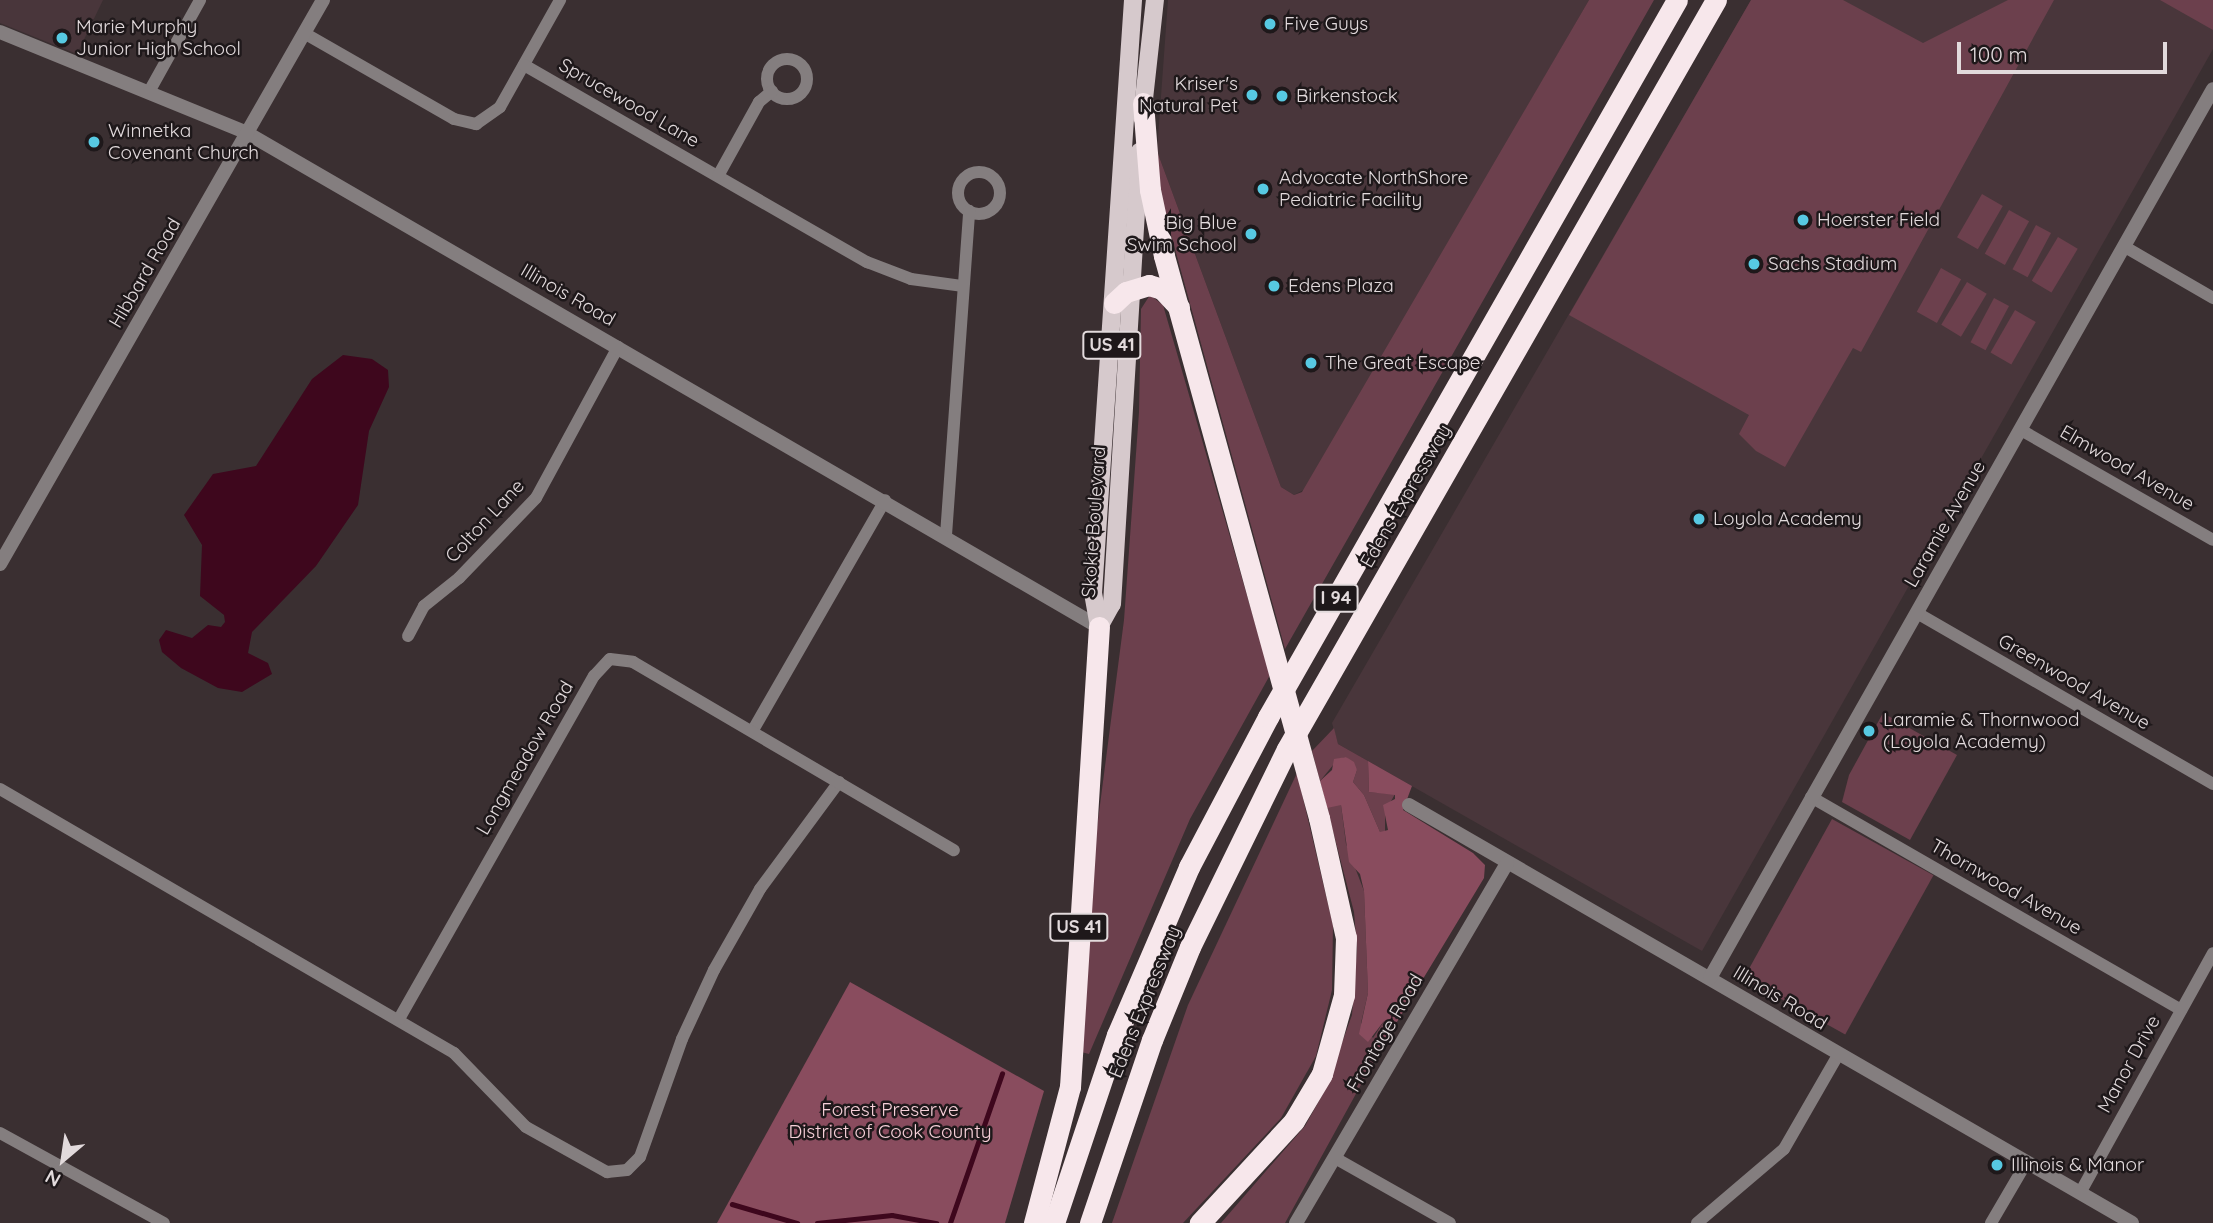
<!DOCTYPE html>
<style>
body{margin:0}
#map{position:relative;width:2213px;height:1223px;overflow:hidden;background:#3a2f31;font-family:Quicksand,sans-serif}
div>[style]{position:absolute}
.built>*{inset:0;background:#49363b}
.green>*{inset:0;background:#6c404d;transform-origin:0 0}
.forest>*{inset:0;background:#894c5e}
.water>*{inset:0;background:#3e071d}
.stream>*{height:4.5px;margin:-2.25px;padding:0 2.25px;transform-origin:2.25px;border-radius:2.25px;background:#3e071d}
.minor>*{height:12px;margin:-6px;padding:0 6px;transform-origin:6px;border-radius:6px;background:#847e7f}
.minor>.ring{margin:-6px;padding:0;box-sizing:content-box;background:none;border:12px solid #847e7f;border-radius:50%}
.tertiary>*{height:14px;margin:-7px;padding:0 7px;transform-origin:7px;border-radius:7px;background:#847e7f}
.primary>*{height:18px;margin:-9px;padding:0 9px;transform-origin:9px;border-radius:9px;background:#d6c9cc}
.motorway>*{height:21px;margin:-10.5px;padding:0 10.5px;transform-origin:10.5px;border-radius:10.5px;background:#f7e7eb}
.dots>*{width:19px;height:19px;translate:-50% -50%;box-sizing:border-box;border:4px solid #1e181a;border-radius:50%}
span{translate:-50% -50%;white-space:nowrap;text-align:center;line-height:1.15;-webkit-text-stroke:5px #1e181a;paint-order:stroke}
.shield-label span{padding:2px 5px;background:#1e181a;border:2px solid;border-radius:5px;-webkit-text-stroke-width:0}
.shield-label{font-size:18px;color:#e2dadc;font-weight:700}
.poi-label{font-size:19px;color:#e2dadc}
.left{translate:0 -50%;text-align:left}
.right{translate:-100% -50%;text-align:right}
.street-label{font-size:19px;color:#e2dadc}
.park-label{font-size:19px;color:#f7d0d9}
.north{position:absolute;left:28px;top:1125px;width:70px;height:70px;-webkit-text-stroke:5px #1e181a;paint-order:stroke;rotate:209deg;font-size:19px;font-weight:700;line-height:28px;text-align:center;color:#e2dadc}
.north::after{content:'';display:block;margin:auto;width:24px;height:32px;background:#e2dadc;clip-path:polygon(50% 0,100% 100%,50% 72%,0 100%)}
.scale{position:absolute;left:1957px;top:42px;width:210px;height:32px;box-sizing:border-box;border:4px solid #e2dadc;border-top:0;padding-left:9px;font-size:21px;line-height:24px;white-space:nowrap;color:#e2dadc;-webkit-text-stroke:5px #1e181a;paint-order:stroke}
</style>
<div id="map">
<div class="built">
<i style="clip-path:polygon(0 0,103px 0,77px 54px,0 23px)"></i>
<i style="clip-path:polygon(1168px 0,1589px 0,1309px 487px,1294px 495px,1281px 487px,1157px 151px)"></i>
<i style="clip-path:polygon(1751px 0,2213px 0,2213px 49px,1702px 951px,1338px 744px,1332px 723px)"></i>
</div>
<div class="green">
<i style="clip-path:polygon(1589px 0,1654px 0,1285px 649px,1156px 180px,1157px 151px,1281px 487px,1294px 495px,1302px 492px)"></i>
<i style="clip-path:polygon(1751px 0,1843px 0,1923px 43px,2008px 0,2054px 0,1861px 352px,1853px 348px,1785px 467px,1756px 451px,1739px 434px,1749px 415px,1569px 315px)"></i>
<i style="clip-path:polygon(2160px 0,2213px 0,2213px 30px)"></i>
<i style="left:1982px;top:194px;width:24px;height:50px;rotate:30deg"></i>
<i style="left:2009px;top:210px;width:23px;height:50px;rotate:29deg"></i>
<i style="left:2036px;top:225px;width:17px;height:50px;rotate:28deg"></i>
<i style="left:2058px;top:237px;width:23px;height:51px;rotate:31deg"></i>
<i style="left:1941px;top:268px;width:23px;height:50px;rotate:29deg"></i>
<i style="left:1967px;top:282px;width:23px;height:50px;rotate:31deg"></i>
<i style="clip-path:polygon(1150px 295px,1163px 305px,1270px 675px,1190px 819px,1089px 1054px,1081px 1052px,1094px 851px,1124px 620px,1139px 412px,1141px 309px)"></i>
<i style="left:1994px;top:298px;width:17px;height:50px;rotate:28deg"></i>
<i style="left:2015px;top:310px;width:24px;height:49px;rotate:30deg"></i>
<i style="clip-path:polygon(1883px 713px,1957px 755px,1910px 840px,1842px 802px,1849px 775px)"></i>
<i style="clip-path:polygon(1334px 728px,1338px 744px,1368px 761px,1369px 792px,1395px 794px,1385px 812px,1385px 834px,1380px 832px,1364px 795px,1353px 782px,1357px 770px,1346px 757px,1338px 759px,1320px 781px,1312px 751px)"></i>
<i style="clip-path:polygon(1297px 773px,1333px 925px,1332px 990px,1316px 1056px,1281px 1118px,1183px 1223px,1112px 1223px,1188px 1005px)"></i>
<i style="clip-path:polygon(1336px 803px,1341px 805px,1346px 844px,1364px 891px,1368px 993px,1361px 1023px,1373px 1038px,1384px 1021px,1376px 1045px,1380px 1050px,1285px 1223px,1221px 1223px,1305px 1126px,1324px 1092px,1352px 1015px,1357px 948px,1354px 912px,1327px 808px)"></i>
<i style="left:1832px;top:819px;width:116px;height:182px;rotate:29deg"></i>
</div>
<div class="forest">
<i style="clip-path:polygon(1346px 757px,1354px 762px,1357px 770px,1353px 782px,1364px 795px,1380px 832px,1388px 830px,1383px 805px,1395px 799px,1395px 795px,1369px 792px,1368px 761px,1412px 786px,1403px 810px,1473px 853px,1485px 865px,1484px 878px,1380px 1050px,1376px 1045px,1384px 1021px,1368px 1042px,1359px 1034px,1368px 993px,1364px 891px,1360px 874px,1349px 862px,1341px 805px,1327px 808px,1320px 781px,1332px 770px,1334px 759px)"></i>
<i style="clip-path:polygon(850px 982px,1044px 1091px,1005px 1223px,717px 1223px)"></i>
</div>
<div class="water">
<i style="clip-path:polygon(343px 355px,372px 359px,388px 370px,389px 387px,369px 431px,358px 505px,316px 566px,252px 632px,248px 653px,268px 663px,272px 674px,242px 692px,218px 688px,181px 668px,162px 652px,159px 640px,166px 630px,192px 638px,208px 625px,221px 627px,225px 622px,224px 615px,200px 596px,202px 545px,184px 515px,213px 474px,256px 466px,312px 379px)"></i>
</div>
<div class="stream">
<i style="left:732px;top:1204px;width:68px;rotate:16.3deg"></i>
<i style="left:817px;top:1223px;width:75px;rotate:-6.1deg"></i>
<i style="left:892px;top:1215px;width:45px;rotate:10.3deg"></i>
<i style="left:950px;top:1223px;width:158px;rotate:-70.8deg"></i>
</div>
<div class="minor">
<i style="left:304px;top:33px;width:173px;rotate:29.8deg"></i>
<i style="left:454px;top:119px;width:23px;rotate:13deg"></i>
<i style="left:476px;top:124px;width:29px;rotate:-35deg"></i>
<i style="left:500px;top:107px;width:123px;rotate:-60.7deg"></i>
<i class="ring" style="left:767px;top:59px;width:28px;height:28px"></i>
<i style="left:524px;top:65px;width:396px;rotate:29.9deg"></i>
<i style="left:867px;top:262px;width:47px;rotate:21.1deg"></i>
<i style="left:911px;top:279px;width:51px;rotate:7.8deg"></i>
<i style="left:150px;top:90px;width:103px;rotate:-60.9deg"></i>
<i class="ring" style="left:958px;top:172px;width:30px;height:30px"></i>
<i style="left:718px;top:176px;width:85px;rotate:-61deg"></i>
<i style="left:759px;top:102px;width:17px;rotate:-40deg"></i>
<i style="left:2125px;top:247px;width:102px;rotate:30.1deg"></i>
<i style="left:2021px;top:430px;width:221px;rotate:29.8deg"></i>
<i style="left:946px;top:535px;width:325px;rotate:-85.9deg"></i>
<i style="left:1917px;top:613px;width:342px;rotate:30deg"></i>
<i style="left:408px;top:636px;width:34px;rotate:-62deg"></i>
<i style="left:424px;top:606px;width:45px;rotate:-38.7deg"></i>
<i style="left:459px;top:578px;width:111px;rotate:-46.1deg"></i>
<i style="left:536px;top:498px;width:172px;rotate:-61.5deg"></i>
<i style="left:753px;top:730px;width:265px;rotate:-60.1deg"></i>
<i style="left:0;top:789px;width:525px;rotate:30.18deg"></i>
<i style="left:454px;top:1053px;width:103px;rotate:45.8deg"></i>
<i style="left:526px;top:1127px;width:93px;rotate:29.1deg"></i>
<i style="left:607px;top:1172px;width:20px;rotate:-6deg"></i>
<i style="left:627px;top:1170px;width:18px;rotate:-45deg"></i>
<i style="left:640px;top:1157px;width:125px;rotate:-70.4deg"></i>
<i style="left:682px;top:1039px;width:76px;rotate:-65.1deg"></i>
<i style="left:714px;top:970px;width:93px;rotate:-60.4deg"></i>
<i style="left:760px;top:889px;width:133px;rotate:-53.6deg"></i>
<i style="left:1811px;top:797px;width:427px;rotate:29.9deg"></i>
<i style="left:399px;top:1019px;width:395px;rotate:-60.4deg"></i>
<i style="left:594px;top:676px;width:23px;rotate:-47deg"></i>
<i style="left:610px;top:659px;width:23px;rotate:7deg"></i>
<i style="left:633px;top:662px;width:372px;rotate:30.4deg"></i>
<i style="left:0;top:1133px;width:187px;rotate:28.8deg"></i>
<i style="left:1335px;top:1158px;width:132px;rotate:29.5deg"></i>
<i style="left:2080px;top:1193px;width:274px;rotate:-61deg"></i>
<i style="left:1697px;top:1223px;width:114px;rotate:-40.4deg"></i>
<i style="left:1784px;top:1149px;width:108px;rotate:-60.1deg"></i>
<i style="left:1991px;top:1223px;width:69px;rotate:-59.7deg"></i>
</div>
<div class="tertiary">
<i style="left:0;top:32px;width:267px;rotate:22.2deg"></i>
<i style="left:247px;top:133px;width:985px;rotate:30.11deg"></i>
<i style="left:0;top:564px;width:650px;rotate:-60.2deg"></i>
<i style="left:1409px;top:805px;width:835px;rotate:30.03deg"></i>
<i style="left:1710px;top:978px;width:1021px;rotate:-60.5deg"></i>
<i style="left:1296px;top:1223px;width:417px;rotate:-59.6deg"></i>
</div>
<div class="primary">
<i style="left:1142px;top:117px;width:118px;rotate:-83.7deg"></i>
<i style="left:1099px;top:627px;width:26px;rotate:-61deg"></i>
<i style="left:1112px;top:604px;width:453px;rotate:-86.5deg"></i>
<i style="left:1099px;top:627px;width:35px;rotate:-100deg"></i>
<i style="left:1093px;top:593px;width:594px;rotate:-86.14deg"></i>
</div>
<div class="motorway">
<i style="left:1143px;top:103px;width:87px;rotate:85.4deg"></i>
<i style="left:1150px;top:190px;width:67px;rotate:78deg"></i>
<i style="left:1164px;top:256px;width:583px;rotate:74.58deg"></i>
<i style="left:1319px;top:818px;width:123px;rotate:77.3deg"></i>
<i style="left:1346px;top:938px;width:57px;rotate:92deg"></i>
<i style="left:1344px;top:995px;width:82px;rotate:105.6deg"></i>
<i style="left:1322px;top:1074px;width:55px;rotate:120.8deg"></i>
<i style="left:1294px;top:1121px;width:139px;rotate:132.7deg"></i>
<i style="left:1114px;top:303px;width:16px;rotate:-43deg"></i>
<i style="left:1126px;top:292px;width:24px;rotate:-17deg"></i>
<i style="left:1149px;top:285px;width:14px;rotate:17deg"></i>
<i style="left:1162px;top:289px;width:25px;rotate:47deg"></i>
<i style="left:1034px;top:1223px;width:141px;rotate:-75.2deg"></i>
<i style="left:1070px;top:1087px;width:461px;rotate:-86.4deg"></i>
<i style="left:1054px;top:1223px;width:198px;rotate:-71.5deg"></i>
<i style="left:1117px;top:1035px;width:183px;rotate:-66.8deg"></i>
<i style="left:1189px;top:867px;width:170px;rotate:-62.2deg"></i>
<i style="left:1268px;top:717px;width:825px;rotate:-60.3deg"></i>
<i style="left:1090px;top:1223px;width:193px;rotate:-71.3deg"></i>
<i style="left:1152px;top:1040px;width:100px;rotate:-67.8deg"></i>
<i style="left:1190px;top:947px;width:220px;rotate:-63.9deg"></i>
<i style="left:1287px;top:749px;width:863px;rotate:-60.2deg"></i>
</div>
<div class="dots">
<i style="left:1270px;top:24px;background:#57c9e2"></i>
<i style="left:62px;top:38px;background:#57c9e2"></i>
<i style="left:1252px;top:95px;background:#57c9e2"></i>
<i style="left:1282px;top:96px;background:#57c9e2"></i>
<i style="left:94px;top:142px;background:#57c9e2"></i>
<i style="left:1263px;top:189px;background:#57c9e2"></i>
<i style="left:1803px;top:220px;background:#57c9e2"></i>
<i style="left:1251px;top:234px;background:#57c9e2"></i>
<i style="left:1754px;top:264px;background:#57c9e2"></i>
<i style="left:1274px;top:286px;background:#57c9e2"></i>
<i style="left:1311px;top:363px;background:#57c9e2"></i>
<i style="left:1699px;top:519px;background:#57c9e2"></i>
<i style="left:1869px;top:731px;background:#57c9e2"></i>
<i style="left:1997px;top:1165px;background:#57c9e2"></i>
</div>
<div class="shield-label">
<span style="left:1112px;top:345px">US 41</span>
<span style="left:1336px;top:598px">I 94</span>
<span style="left:1079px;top:927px">US 41</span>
</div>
<div class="poi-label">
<span class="left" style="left:1284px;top:24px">Five Guys</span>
<span class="left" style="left:76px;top:38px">Marie Murphy<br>Junior High School</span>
<span class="right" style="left:1238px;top:95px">Kriser's<br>Natural Pet</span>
<span class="left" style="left:1296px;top:96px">Birkenstock</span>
<span class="left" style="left:108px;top:142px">Winnetka<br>Covenant Church</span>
<span class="left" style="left:1279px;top:189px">Advocate NorthShore<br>Pediatric Facility</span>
<span class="left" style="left:1817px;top:220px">Hoerster Field</span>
<span class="right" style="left:1237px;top:234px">Big Blue<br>Swim School</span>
<span class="left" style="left:1768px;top:264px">Sachs Stadium</span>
<span class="left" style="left:1288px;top:286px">Edens Plaza</span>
<span class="left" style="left:1325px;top:363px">The Great Escape</span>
<span class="left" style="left:1713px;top:519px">Loyola Academy</span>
<span class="left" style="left:1883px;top:731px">Laramie &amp; Thornwood<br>(Loyola Academy)</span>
<span class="left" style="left:2011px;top:1165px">Illinois &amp; Manor</span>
</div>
<div class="street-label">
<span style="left:629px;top:103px;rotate:30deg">Sprucewood Lane</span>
<span style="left:145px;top:273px;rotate:-60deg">Hibbard Road</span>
<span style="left:568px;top:295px;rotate:30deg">Illinois Road</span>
<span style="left:2127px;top:468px;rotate:30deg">Elmwood Avenue</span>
<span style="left:1406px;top:496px;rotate:-60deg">Edens Expressway</span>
<span style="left:485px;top:521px;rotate:-47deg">Colton Lane</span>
<span style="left:1094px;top:522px;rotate:-86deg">Skokie Boulevard</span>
<span style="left:1945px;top:524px;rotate:-60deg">Laramie Avenue</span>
<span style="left:2074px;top:682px;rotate:30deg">Greenwood Avenue</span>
<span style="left:525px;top:758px;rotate:-60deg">Longmeadow Road</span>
<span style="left:2006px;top:887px;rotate:30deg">Thornwood Avenue</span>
<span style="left:1780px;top:998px;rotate:31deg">Illinois Road</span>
<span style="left:1145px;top:1002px;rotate:-68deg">Edens Expressway</span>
<span style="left:1385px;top:1033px;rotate:-60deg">Frontage Road</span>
<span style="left:2129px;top:1064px;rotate:-61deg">Manor Drive</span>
</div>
<div class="park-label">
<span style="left:890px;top:1121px">Forest Preserve<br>District of Cook County</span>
</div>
<div class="north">N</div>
<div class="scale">100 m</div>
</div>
